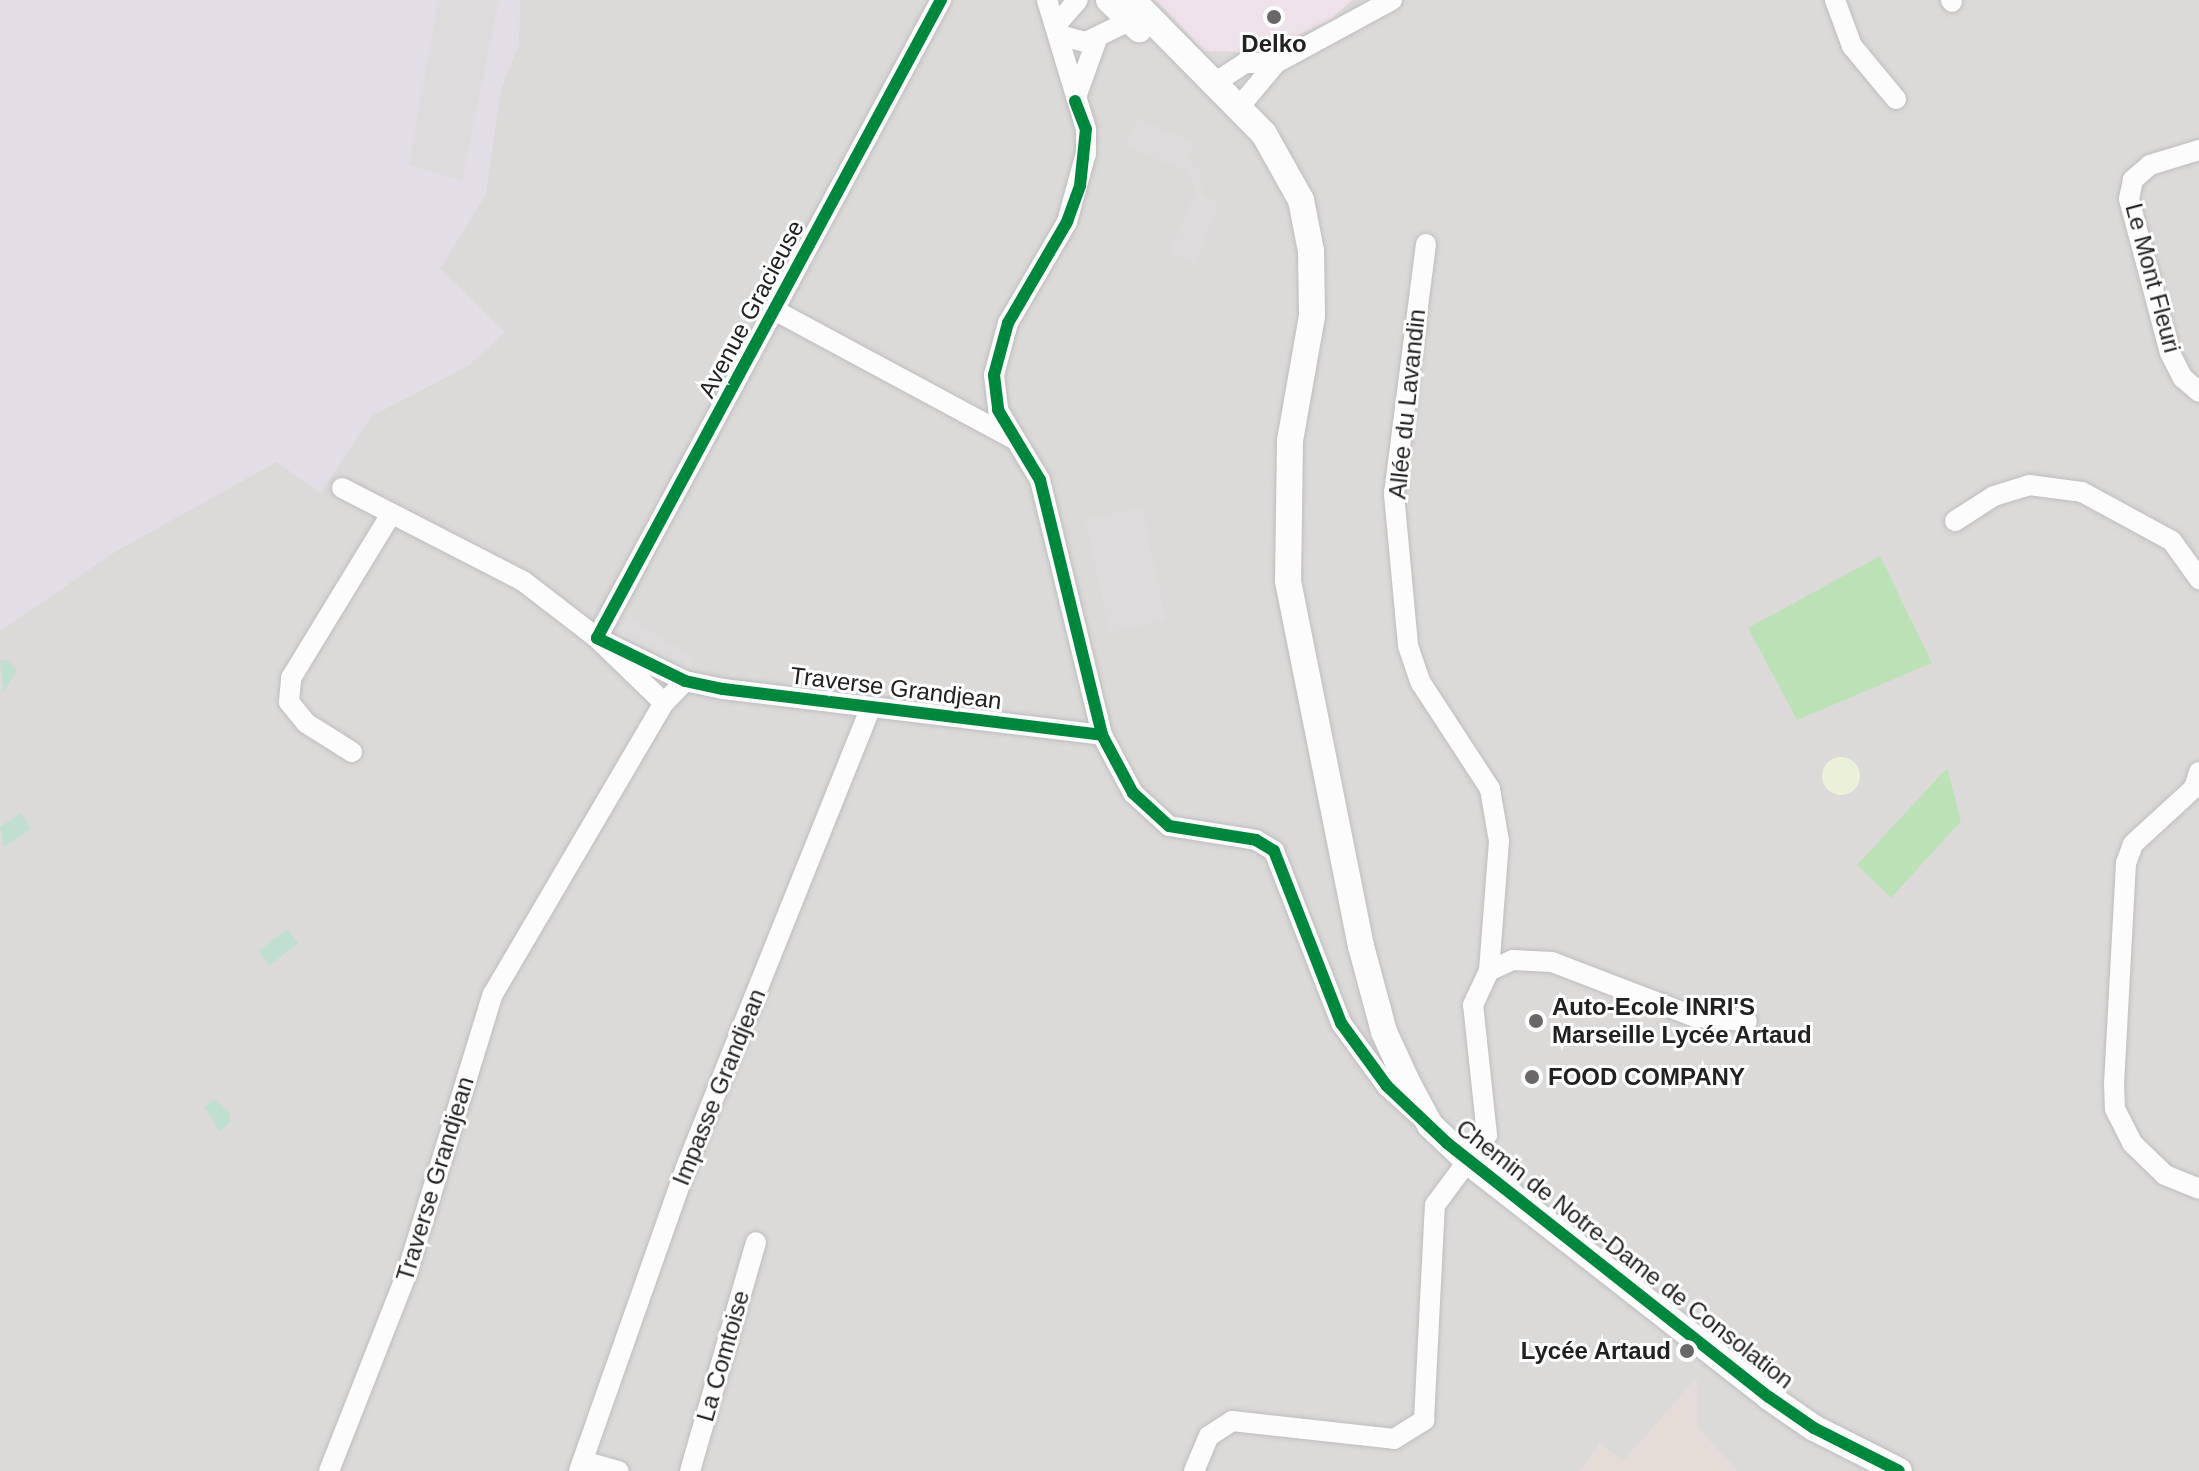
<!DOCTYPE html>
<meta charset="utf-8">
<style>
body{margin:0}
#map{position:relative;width:2199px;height:1471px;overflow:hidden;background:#eeeaea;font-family:Helvetica,sans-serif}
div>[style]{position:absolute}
.residential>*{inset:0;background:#dcd9d9;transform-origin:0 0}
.commercial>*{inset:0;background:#efe1e9}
.industrial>*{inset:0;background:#e3dee5}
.education>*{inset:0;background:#e5dbd7}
.religious>*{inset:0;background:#dddbdb;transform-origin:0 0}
.park>*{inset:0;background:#eaf1d8}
.round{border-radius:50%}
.pitch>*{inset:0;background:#bce1b7}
.water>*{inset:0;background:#c0dfcf;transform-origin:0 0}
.roads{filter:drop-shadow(0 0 2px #bfbdbd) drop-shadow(0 0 2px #bfbdbd)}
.minor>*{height:20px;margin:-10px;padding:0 10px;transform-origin:10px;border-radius:10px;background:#fcfcfc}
.tertiary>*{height:26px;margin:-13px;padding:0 13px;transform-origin:13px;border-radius:13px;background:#fcfcfc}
.cycleway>*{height:12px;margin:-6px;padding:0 6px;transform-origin:6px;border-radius:6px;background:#00873e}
.dots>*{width:22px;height:22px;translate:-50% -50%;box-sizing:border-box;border:4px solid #fff;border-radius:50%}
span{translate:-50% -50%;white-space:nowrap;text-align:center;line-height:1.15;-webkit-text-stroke:6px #fff;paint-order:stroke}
.poi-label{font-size:24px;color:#212121;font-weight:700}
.left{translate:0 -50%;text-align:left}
.right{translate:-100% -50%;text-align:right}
.street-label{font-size:24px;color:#212121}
</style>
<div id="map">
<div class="residential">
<i style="left:0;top:0;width:2199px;height:1471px"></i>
</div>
<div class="commercial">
<i style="clip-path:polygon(1156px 0,1352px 0,1330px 20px,1274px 46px,1246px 52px,1204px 51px)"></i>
</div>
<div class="industrial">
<i style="clip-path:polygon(0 0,520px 0,519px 44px,501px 89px,486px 194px,440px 269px,505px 332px,468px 366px,372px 416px,320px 493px,277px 462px,118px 550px,0 631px)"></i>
</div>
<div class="education">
<i style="clip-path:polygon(1697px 1377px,1698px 1428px,1738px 1471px,1579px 1471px,1600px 1443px,1623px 1461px)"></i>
</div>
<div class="religious">
<i style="clip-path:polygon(438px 0,499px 0,462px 181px,409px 165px)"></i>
<i style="clip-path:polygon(1138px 118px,1195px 143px,1187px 158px,1200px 171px,1202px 195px,1219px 204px,1195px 263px,1170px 252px,1195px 192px,1193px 181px,1185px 171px,1125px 146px)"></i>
<i style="left:1142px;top:507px;width:116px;height:58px;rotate:78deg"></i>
<i style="clip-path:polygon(628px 615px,695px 659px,685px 681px,610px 644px)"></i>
</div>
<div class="park">
<i class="round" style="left:1822px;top:757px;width:38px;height:38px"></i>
</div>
<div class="pitch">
<i style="clip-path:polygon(1880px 556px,1932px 663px,1797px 720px,1748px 628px)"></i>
<i style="clip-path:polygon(1947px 768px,1961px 821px,1891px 898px,1857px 865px)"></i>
</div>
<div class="water">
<i style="clip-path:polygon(7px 660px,17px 670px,3px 693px,0 661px)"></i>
<i style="clip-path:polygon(21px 813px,31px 829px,4px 847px,0 827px)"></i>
<i style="left:287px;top:929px;width:18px;height:36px;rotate:52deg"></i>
<i style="clip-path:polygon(214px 1099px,230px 1113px,231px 1122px,219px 1131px,205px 1107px)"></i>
</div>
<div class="roads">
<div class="minor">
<i style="left:1047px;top:0;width:135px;rotate:73.2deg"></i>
<i style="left:1086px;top:129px;width:24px;rotate:90deg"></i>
<i style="left:1086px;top:153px;width:72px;rotate:105.4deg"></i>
<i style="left:1067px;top:222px;width:117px;rotate:120.3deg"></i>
<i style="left:1008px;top:323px;width:54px;rotate:105.1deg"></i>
<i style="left:994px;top:375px;width:35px;rotate:83deg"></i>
<i style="left:998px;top:410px;width:82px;rotate:59deg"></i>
<i style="left:1040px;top:480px;width:262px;rotate:76.3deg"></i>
<i style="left:1102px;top:735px;width:66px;rotate:61.9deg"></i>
<i style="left:1133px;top:793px;width:49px;rotate:42.5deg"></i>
<i style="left:1169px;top:826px;width:88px;rotate:9.1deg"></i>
<i style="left:1256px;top:840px;width:21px;rotate:31deg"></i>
<i style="left:1274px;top:851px;width:185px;rotate:68.7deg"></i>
<i style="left:1341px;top:1023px;width:78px;rotate:53.9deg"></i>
<i style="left:1387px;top:1086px;width:47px;rotate:42.4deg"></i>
<i style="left:1835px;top:0;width:49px;rotate:69.7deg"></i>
<i style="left:1852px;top:46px;width:69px;rotate:50.3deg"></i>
<i style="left:1951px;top:0;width:2px;rotate:63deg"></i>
<i style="left:1056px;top:25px;width:33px;rotate:-49deg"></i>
<i style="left:1059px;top:35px;width:28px;rotate:15deg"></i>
<i style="left:1086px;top:42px;width:48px;rotate:-26deg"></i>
<i style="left:1216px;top:82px;width:35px;rotate:-33deg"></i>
<i style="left:1245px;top:63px;width:31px"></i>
<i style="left:1076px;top:97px;width:62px;rotate:-70.1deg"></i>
<i style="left:1240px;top:106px;width:56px;rotate:-50.1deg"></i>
<i style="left:1276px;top:63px;width:132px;rotate:-28.5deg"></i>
<i style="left:2199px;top:150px;width:51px;rotate:163deg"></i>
<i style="left:2150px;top:165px;width:23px;rotate:139deg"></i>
<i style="left:2133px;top:180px;width:19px;rotate:102deg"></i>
<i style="left:2129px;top:199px;width:159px;rotate:75.1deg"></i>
<i style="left:2170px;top:353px;width:28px;rotate:63deg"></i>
<i style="left:2183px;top:378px;width:21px;rotate:41deg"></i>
<i style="left:1426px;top:244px;width:252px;rotate:97.3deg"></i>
<i style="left:1394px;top:494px;width:153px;rotate:84.7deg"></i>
<i style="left:1408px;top:646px;width:39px;rotate:71deg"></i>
<i style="left:1421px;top:683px;width:126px;rotate:56.9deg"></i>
<i style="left:1490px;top:789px;width:53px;rotate:80.2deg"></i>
<i style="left:1499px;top:841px;width:130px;rotate:94.4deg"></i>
<i style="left:776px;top:311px;width:268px;rotate:28.3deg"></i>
<i style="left:342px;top:488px;width:203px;rotate:27.2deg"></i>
<i style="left:523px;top:581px;width:93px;rotate:37.6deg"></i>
<i style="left:597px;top:638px;width:93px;rotate:44.1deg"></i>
<i style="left:1955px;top:521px;width:46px;rotate:-32.7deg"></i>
<i style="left:1994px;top:496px;width:37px;rotate:-17deg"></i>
<i style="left:2029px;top:485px;width:53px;rotate:7.5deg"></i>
<i style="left:2082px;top:492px;width:102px;rotate:28.6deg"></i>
<i style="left:2172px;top:541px;width:47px;rotate:54.6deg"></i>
<i style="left:597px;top:638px;width:725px;rotate:-61.67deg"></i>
<i style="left:597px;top:638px;width:98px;rotate:26deg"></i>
<i style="left:685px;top:681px;width:39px;rotate:12deg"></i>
<i style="left:723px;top:689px;width:382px;rotate:6.9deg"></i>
<i style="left:352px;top:752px;width:54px;rotate:-147.8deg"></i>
<i style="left:306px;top:723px;width:27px;rotate:-129deg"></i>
<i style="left:289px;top:702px;width:24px;rotate:-85deg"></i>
<i style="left:291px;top:678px;width:190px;rotate:-58.6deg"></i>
<i style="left:2199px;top:772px;width:17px;rotate:107deg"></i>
<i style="left:2194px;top:788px;width:83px;rotate:137.4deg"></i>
<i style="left:2133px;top:844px;width:20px;rotate:110deg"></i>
<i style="left:2126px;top:863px;width:220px;rotate:93.1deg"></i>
<i style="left:2114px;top:1083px;width:26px;rotate:88deg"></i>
<i style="left:2115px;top:1109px;width:38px;rotate:63deg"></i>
<i style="left:2132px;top:1143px;width:46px;rotate:44.1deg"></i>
<i style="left:2165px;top:1175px;width:37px;rotate:22deg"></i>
<i style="left:583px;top:1461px;width:37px;rotate:16deg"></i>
<i style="left:329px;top:1471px;width:210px;rotate:-68.5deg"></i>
<i style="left:406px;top:1276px;width:295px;rotate:-72.9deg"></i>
<i style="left:493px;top:994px;width:338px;rotate:-59.6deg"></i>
<i style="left:664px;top:703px;width:30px;rotate:-46deg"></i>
<i style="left:579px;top:1471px;width:328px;rotate:-70.6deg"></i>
<i style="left:688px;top:1162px;width:490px;rotate:-68.1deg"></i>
<i style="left:690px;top:1471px;width:238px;rotate:-73.9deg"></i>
<i style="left:1194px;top:1471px;width:38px;rotate:-67deg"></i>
<i style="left:1209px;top:1436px;width:27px;rotate:-33deg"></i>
<i style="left:1232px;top:1421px;width:163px;rotate:6.3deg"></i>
<i style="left:1394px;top:1439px;width:36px;rotate:-32deg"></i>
<i style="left:1424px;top:1420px;width:215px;rotate:-87.1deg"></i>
<i style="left:1435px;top:1205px;width:87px;rotate:-53.4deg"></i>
<i style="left:1487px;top:1135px;width:131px;rotate:-96.1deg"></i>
<i style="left:1473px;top:1005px;width:38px;rotate:-65deg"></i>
<i style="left:1489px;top:971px;width:26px;rotate:-25deg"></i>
<i style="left:1513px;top:960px;width:39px;rotate:3deg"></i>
<i style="left:1552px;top:962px;width:153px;rotate:21deg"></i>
<i style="left:1695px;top:1017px;width:52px;rotate:4.4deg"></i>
</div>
<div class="tertiary">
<i style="left:1109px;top:0;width:42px;rotate:44deg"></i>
<i style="left:1132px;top:0;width:188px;rotate:45.4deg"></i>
<i style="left:1264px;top:134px;width:76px;rotate:60.7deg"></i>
<i style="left:1301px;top:200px;width:52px;rotate:78.9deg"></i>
<i style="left:1311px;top:251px;width:65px;rotate:89.1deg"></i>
<i style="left:1312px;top:316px;width:127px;rotate:100deg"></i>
<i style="left:1290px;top:441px;width:140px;rotate:90.8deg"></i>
<i style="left:1288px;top:581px;width:372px;rotate:78.7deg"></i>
<i style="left:1361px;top:946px;width:89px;rotate:75deg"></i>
<i style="left:1384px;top:1032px;width:57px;rotate:65.2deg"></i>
<i style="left:1408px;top:1084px;width:47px;rotate:61.8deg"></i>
<i style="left:1430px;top:1125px;width:55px;rotate:43.5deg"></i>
<i style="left:1470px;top:1163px;width:380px;rotate:38deg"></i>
<i style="left:1769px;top:1397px;width:55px;rotate:34.6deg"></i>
<i style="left:1814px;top:1428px;width:95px;rotate:26.8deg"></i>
</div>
</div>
<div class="cycleway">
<i style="left:941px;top:0;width:725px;rotate:118.33deg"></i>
<i style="left:597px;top:638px;width:98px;rotate:26deg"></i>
<i style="left:685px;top:681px;width:39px;rotate:12deg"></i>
<i style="left:723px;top:689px;width:382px;rotate:6.9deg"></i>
<i style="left:1075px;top:101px;width:30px;rotate:69deg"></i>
<i style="left:1086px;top:129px;width:57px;rotate:96deg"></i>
<i style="left:1080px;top:186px;width:38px;rotate:110deg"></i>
<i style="left:1067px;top:222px;width:117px;rotate:120.3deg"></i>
<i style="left:1008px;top:323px;width:54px;rotate:105.1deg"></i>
<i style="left:994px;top:375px;width:35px;rotate:83deg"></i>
<i style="left:998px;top:410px;width:82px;rotate:59deg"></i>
<i style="left:1040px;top:480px;width:262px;rotate:76.3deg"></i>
<i style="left:1102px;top:735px;width:66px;rotate:61.9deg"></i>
<i style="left:1133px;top:793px;width:49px;rotate:42.5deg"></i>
<i style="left:1169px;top:826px;width:88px;rotate:9.1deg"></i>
<i style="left:1256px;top:840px;width:21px;rotate:31deg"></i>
<i style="left:1274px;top:851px;width:185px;rotate:68.7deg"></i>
<i style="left:1341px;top:1023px;width:78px;rotate:53.9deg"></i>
<i style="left:1387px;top:1086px;width:83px;rotate:43.5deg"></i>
<i style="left:1447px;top:1143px;width:410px;rotate:38.3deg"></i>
<i style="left:1769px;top:1397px;width:55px;rotate:34.6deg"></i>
<i style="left:1814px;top:1428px;width:95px;rotate:26.8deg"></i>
</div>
<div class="dots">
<i style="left:1274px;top:17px;background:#696767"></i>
<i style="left:1536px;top:1021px;background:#696767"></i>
<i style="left:1532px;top:1077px;background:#696767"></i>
<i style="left:1687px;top:1351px;background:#696767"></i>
</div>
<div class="poi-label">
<span style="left:1274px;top:44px">Delko</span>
<span class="left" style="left:1552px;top:1021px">Auto-Ecole INRI'S<br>Marseille Lycée Artaud</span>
<span class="left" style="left:1548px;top:1077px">FOOD COMPANY</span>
<span class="right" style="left:1671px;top:1351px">Lycée Artaud</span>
</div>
<div class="street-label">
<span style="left:2153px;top:278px;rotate:75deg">Le Mont Fleuri</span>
<span style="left:751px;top:309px;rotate:-62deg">Avenue Gracieuse</span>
<span style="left:1407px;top:404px;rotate:-84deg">Allée du Lavandin</span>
<span style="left:896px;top:688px;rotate:7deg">Traverse Grandjean</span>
<span style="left:719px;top:1087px;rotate:-68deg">Impasse Grandjean</span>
<span style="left:435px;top:1179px;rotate:-73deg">Traverse Grandjean</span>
<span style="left:1625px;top:1254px;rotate:38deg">Chemin de Notre-Dame de Consolation</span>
<span style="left:723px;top:1356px;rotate:-74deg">La Comtoise</span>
</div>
</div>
